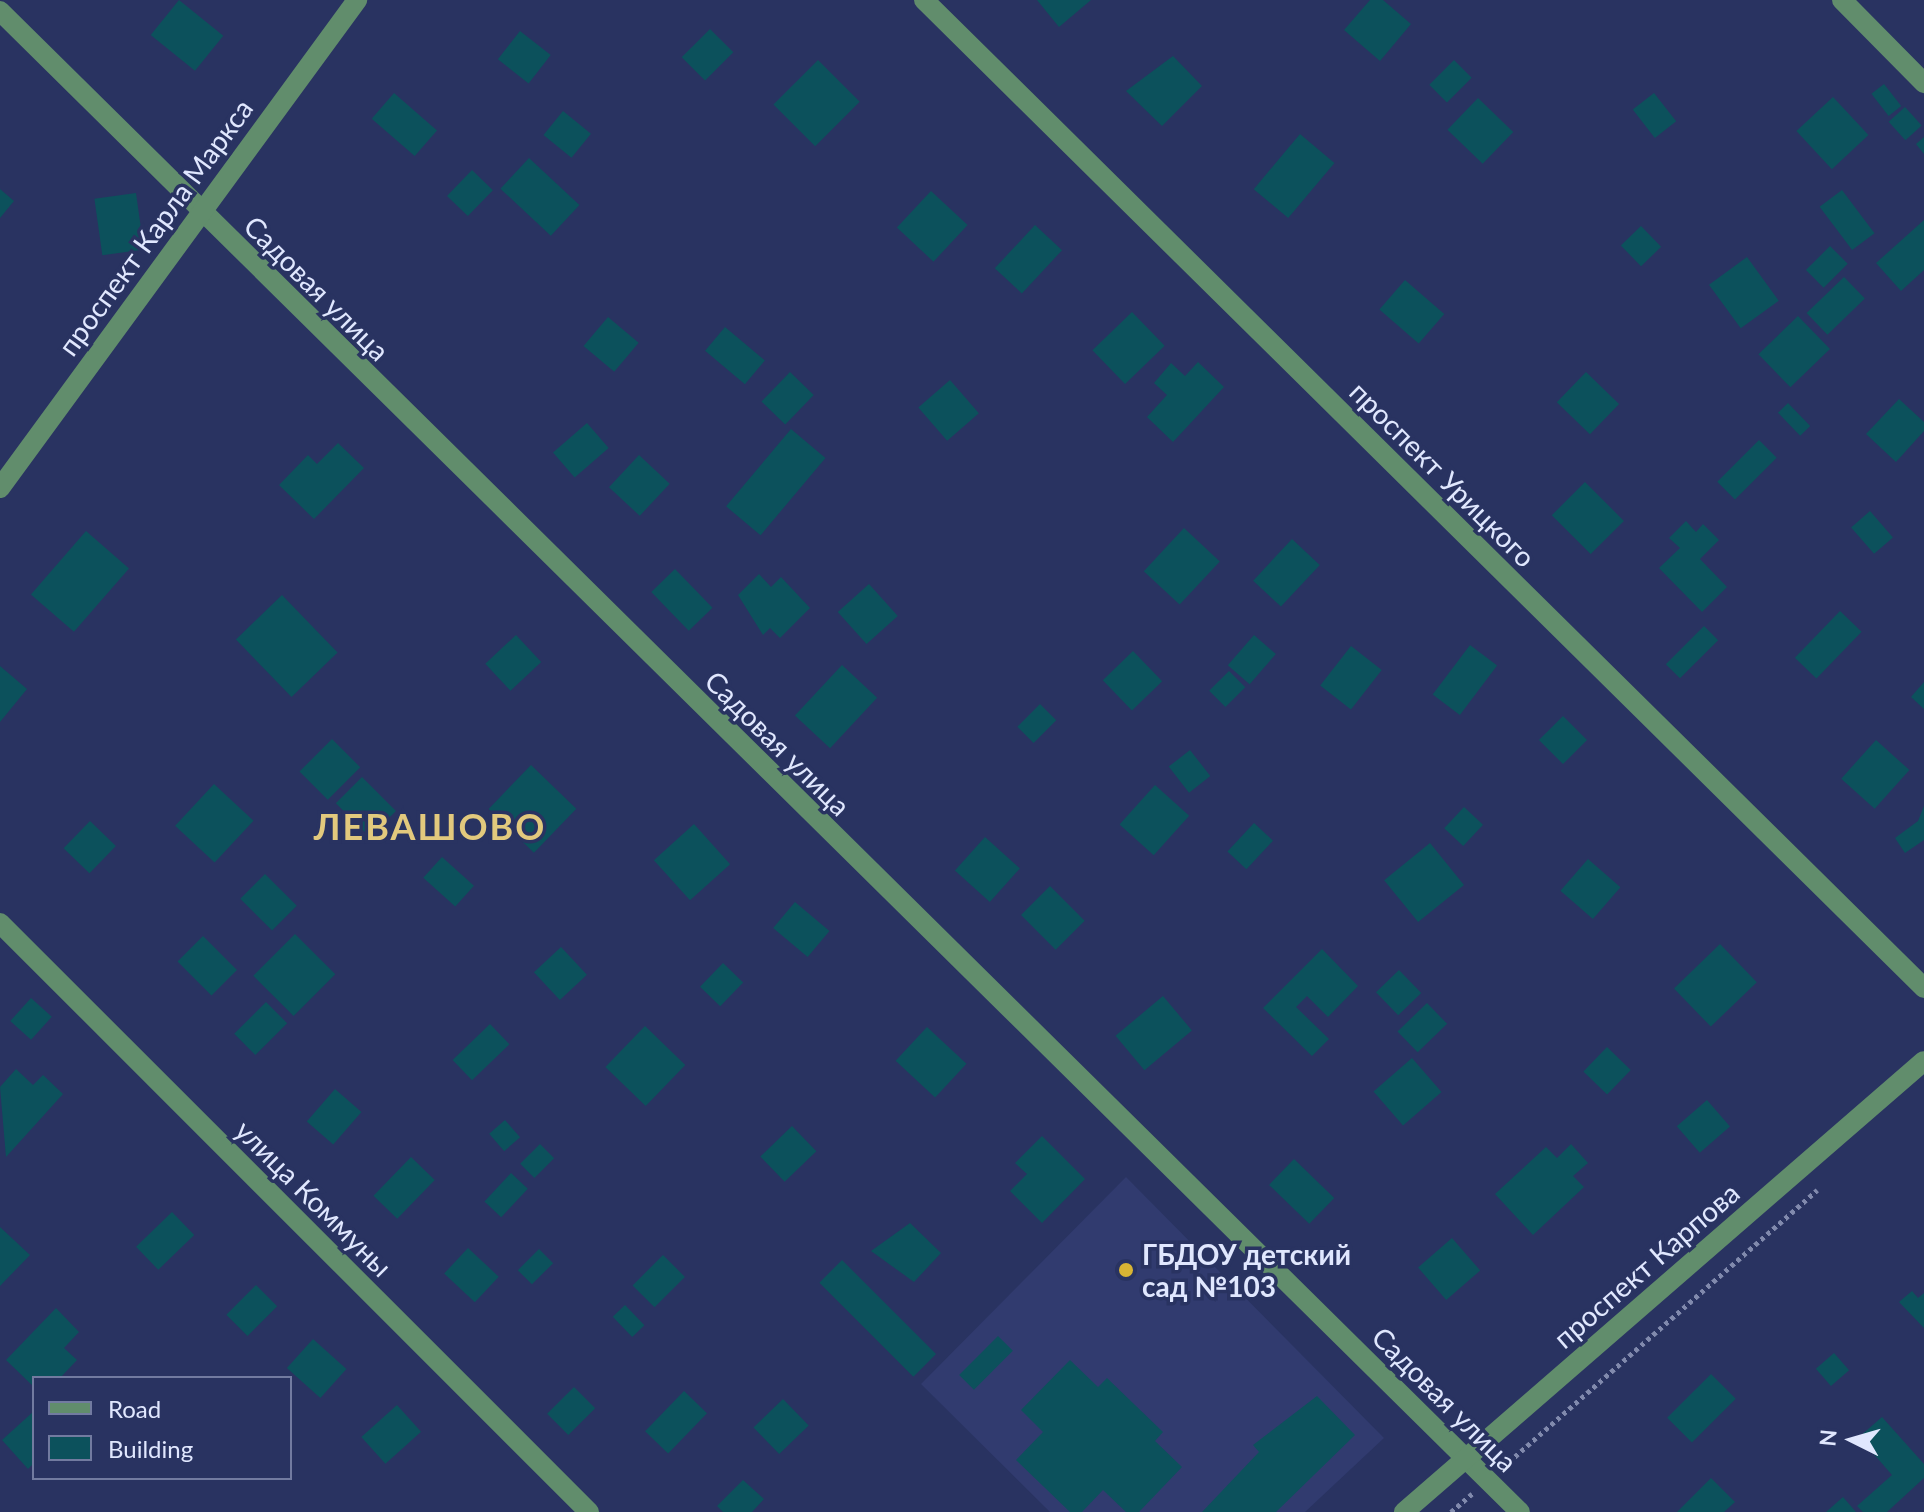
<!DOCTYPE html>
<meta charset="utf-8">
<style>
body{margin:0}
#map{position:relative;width:1924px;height:1512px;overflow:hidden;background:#293361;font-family:Lato,sans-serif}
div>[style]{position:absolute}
.built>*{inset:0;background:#313b6f}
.building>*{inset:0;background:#0c515c;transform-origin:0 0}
.path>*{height:5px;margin-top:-2.5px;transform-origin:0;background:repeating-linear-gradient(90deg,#818aad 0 4px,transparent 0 8px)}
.minor>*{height:20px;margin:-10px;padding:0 10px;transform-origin:10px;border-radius:10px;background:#618d6c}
.dots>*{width:22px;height:22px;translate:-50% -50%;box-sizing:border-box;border:4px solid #293361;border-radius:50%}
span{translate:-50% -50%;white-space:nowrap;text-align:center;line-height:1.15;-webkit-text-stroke:7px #293361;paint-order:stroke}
.street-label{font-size:28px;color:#e0e7fe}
.poi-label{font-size:28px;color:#e0e7fe;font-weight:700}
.left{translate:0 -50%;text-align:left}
.district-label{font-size:36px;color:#e2c97d;font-weight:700;letter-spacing:2px}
.legend{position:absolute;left:32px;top:1376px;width:260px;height:104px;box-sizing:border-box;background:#293361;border:2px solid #727ba0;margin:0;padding:10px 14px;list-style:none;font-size:24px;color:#e0e7fe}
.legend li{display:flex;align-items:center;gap:16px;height:40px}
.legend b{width:40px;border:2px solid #727ba0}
.north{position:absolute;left:1812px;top:1400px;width:80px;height:80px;-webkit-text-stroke:6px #293361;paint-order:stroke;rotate:275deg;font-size:22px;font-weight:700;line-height:32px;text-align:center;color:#e0e7fe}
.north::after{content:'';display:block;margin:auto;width:28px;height:36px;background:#e0e7fe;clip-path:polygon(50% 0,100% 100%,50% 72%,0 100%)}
</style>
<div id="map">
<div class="built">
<i style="clip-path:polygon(1126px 1177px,1384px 1438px,1305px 1512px,1050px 1512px,921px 1384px)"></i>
</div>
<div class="building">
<i style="left:179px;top:0;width:57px;height:45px;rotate:39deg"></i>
<i style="clip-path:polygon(1037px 0,1091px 0,1059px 27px)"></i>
<i style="clip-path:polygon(1370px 0,1383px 0,1411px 24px,1380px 61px,1344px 30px)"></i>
<i style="left:710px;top:29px;width:33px;height:40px;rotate:45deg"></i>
<i style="left:520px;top:31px;width:39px;height:36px;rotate:38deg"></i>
<i style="clip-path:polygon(1173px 56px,1202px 86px,1162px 126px,1126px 91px)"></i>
<i style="left:818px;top:60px;width:59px;height:63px;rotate:45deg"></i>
<i style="left:1454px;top:60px;width:25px;height:35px;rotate:45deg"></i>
<i style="left:1884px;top:84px;width:28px;height:16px;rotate:52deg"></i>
<i style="left:394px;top:93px;width:57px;height:34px;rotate:41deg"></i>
<i style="left:1654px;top:93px;width:36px;height:27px;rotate:52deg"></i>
<i style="left:1833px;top:97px;width:52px;height:50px;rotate:47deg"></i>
<i style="left:1478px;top:98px;width:49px;height:44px;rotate:44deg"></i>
<i style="left:1905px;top:107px;width:25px;height:22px;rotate:48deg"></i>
<i style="left:563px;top:111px;width:36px;height:31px;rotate:39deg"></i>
<i style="left:1300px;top:134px;width:45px;height:72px;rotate:40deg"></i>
<i style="clip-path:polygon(1924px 137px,1924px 154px,1916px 144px)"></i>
<i style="left:529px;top:158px;width:69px;height:42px;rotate:43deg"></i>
<i style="left:472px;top:170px;width:29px;height:36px;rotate:44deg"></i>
<i style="clip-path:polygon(0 189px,14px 201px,0 218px)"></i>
<i style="left:1842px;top:190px;width:54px;height:28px;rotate:53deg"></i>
<i style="left:931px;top:191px;width:50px;height:50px;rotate:43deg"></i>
<i style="left:136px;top:193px;width:57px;height:42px;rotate:82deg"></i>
<i style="clip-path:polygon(1924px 220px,1924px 270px,1901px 291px,1876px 263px)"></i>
<i style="left:1035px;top:225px;width:37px;height:59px;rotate:43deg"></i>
<i style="left:1641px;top:226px;width:29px;height:28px;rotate:46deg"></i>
<i style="left:1830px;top:246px;width:25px;height:34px;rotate:45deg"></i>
<i style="left:1747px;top:257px;width:54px;height:47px;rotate:54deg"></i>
<i style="left:1844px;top:277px;width:30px;height:52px;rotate:46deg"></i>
<i style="left:1405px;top:280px;width:52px;height:39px;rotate:41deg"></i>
<i style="left:1132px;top:312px;width:47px;height:55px;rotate:46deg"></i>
<i style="left:1798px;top:316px;width:46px;height:55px;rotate:46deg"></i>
<i style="left:608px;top:317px;width:40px;height:38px;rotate:40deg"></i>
<i style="left:725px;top:327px;width:52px;height:31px;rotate:40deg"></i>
<i style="clip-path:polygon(1198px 362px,1224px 387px,1173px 442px,1147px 417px,1167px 395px,1154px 383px,1171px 363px,1185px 376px)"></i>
<i style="left:790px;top:372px;width:33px;height:41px;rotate:44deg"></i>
<i style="left:1586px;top:372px;width:46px;height:42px;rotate:44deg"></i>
<i style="left:950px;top:380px;width:44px;height:42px;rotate:49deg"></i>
<i style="clip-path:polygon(1899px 399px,1924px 422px,1924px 431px,1896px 462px,1866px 434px)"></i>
<i style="left:1788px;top:403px;width:32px;height:14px;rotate:46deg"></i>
<i style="left:587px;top:423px;width:33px;height:45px;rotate:49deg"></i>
<i style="left:791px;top:429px;width:45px;height:101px;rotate:40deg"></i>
<i style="left:1759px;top:440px;width:25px;height:59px;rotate:45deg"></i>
<i style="clip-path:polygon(338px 443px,364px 468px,314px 519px,279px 485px,308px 455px,317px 464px)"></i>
<i style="left:639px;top:455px;width:42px;height:44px;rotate:43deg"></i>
<i style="left:1585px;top:482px;width:55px;height:47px;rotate:45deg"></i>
<i style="left:1870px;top:511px;width:35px;height:25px;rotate:49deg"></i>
<i style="clip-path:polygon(1686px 521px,1696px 532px,1703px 524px,1719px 540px,1700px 559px,1727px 587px,1702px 612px,1659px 568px,1680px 548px,1669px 538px)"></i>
<i style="left:1184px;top:528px;width:49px;height:59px;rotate:43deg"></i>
<i style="left:86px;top:531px;width:57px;height:84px;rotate:41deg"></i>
<i style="left:1292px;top:539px;width:38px;height:57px;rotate:43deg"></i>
<i style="left:675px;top:569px;width:54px;height:33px;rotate:46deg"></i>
<i style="clip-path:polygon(759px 574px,771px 587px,781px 577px,810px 608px,780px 638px,770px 628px,763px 635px,738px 595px)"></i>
<i style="left:869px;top:584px;width:43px;height:42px;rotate:48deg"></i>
<i style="left:282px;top:595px;width:80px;height:64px;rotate:46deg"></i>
<i style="left:1840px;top:611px;width:30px;height:65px;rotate:44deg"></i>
<i style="left:1704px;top:626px;width:20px;height:54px;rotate:45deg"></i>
<i style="left:516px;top:635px;width:37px;height:42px;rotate:47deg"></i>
<i style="left:1254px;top:635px;width:29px;height:40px;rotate:41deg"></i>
<i style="left:1470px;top:645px;width:34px;height:62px;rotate:37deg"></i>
<i style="left:1351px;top:646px;width:39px;height:50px;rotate:38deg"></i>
<i style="left:1133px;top:651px;width:42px;height:42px;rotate:46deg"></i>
<i style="left:842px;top:665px;width:48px;height:69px;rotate:43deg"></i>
<i style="clip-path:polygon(0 666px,27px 689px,0 722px)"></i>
<i style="left:1229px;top:671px;width:23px;height:28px;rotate:45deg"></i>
<i style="clip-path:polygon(1924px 682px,1924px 709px,1911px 697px)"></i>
<i style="left:1040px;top:704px;width:23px;height:32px;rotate:45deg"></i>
<i style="left:1563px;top:716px;width:34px;height:34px;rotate:45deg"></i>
<i style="left:332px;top:739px;width:40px;height:46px;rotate:45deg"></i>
<i style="left:1876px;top:740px;width:45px;height:52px;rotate:42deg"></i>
<i style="left:1190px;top:750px;width:33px;height:27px;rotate:52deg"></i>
<i style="left:531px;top:765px;width:63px;height:61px;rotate:44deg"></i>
<i style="left:362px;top:777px;width:48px;height:37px;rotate:45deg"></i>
<i style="left:214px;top:784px;width:54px;height:57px;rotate:43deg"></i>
<i style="left:1155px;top:785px;width:46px;height:53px;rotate:42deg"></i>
<i style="clip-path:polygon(1924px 806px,1924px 840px,1905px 853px,1895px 838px,1918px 821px)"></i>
<i style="left:1464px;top:807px;width:26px;height:29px;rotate:43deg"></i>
<i style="left:90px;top:821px;width:36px;height:38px;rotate:44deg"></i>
<i style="left:1254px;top:823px;width:26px;height:39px;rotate:43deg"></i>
<i style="left:694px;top:824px;width:54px;height:54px;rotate:48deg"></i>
<i style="left:985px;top:837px;width:47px;height:45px;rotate:42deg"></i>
<i style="left:1430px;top:843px;width:54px;height:59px;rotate:51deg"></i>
<i style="left:442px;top:857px;width:43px;height:28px;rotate:42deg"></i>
<i style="left:1588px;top:859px;width:43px;height:42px;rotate:41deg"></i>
<i style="left:265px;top:874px;width:45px;height:35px;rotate:45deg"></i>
<i style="left:1050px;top:886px;width:49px;height:41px;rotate:45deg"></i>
<i style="left:795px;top:902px;width:45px;height:34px;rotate:40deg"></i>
<i style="left:295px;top:934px;width:57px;height:59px;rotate:45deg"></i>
<i style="left:203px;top:936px;width:48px;height:36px;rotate:45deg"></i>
<i style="left:1720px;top:944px;width:53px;height:64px;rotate:46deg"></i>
<i style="left:561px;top:947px;width:38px;height:37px;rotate:47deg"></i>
<i style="clip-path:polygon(1322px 949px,1358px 986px,1328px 1017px,1307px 996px,1296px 1007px,1329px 1039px,1312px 1056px,1263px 1008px)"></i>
<i style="left:723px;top:963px;width:28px;height:33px;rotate:44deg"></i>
<i style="left:1399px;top:970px;width:32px;height:32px;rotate:46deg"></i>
<i style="left:1163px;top:996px;width:45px;height:62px;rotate:50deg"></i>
<i style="left:31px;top:998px;width:28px;height:31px;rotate:42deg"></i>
<i style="left:266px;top:1002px;width:30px;height:45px;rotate:45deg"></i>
<i style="left:1427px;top:1003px;width:29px;height:41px;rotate:46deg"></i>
<i style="left:490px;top:1024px;width:28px;height:52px;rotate:46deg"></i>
<i style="left:645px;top:1026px;width:56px;height:57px;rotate:44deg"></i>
<i style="left:927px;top:1027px;width:54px;height:46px;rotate:43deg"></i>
<i style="left:1607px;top:1047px;width:33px;height:34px;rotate:44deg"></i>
<i style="left:1412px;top:1058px;width:45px;height:51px;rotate:49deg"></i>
<i style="clip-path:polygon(16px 1069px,33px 1085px,43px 1075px,63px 1094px,6px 1157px,0 1087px)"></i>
<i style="left:335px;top:1089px;width:35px;height:43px;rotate:41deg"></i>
<i style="left:1707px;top:1100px;width:35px;height:40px;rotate:49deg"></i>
<i style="left:505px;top:1120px;width:23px;height:21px;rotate:49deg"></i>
<i style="left:792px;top:1126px;width:35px;height:44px;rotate:46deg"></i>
<i style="clip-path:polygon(1042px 1136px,1085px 1179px,1042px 1223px,1010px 1191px,1027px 1174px,1015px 1163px)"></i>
<i style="left:540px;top:1144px;width:20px;height:28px;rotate:45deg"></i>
<i style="clip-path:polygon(1571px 1144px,1588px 1163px,1573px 1176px,1584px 1187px,1533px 1235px,1495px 1194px,1546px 1147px,1557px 1158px)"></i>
<i style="left:411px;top:1157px;width:33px;height:54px;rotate:44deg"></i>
<i style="left:1294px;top:1159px;width:56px;height:36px;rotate:44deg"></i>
<i style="left:511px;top:1173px;width:23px;height:39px;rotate:43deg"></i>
<i style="left:172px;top:1212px;width:32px;height:50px;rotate:46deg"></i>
<i style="clip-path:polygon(910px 1223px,941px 1253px,914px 1282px,871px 1251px)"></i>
<i style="clip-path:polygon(0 1227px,30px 1255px,0 1286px)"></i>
<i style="left:1452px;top:1238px;width:43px;height:45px;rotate:49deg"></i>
<i style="left:468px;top:1248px;width:42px;height:35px;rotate:43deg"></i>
<i style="left:539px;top:1249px;width:20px;height:30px;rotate:45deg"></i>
<i style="left:663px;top:1255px;width:31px;height:43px;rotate:45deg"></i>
<i style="left:842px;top:1260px;width:133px;height:32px;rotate:45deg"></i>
<i style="left:256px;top:1285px;width:30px;height:42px;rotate:45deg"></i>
<i style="clip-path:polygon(1912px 1291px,1918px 1298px,1924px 1293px,1924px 1328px,1899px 1302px)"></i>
<i style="left:625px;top:1305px;width:28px;height:17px;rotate:46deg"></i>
<i style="clip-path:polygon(56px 1308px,79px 1332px,64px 1348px,77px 1360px,60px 1378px,34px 1378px,34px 1387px,6px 1360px)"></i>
<i style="left:998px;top:1336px;width:21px;height:55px;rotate:45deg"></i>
<i style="left:313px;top:1339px;width:45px;height:39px;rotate:42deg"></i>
<i style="left:1834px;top:1353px;width:23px;height:24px;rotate:49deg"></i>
<i style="clip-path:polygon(1070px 1360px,1098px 1387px,1107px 1378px,1163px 1432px,1155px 1441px,1182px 1467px,1139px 1512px,1126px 1512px,1103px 1490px,1082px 1512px,1070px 1512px,1016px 1460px,1043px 1432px,1021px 1410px)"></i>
<i style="left:1711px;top:1374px;width:35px;height:62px;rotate:45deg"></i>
<i style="left:574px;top:1387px;width:30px;height:38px;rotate:45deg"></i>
<i style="left:684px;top:1391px;width:32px;height:56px;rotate:44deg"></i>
<i style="clip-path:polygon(1317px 1396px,1355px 1435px,1276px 1512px,1202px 1512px,1259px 1452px,1253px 1445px)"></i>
<i style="left:783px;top:1399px;width:37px;height:41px;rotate:46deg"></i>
<i style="left:397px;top:1405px;width:36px;height:48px;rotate:48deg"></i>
<i style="clip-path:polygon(34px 1411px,34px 1463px,28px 1469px,2px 1440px)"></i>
<i style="clip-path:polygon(1882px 1417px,1924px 1464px,1924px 1478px,1887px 1512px,1863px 1512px,1857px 1506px,1892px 1475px,1859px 1437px)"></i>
<i style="clip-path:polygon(1711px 1478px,1735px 1502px,1724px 1512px,1677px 1512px)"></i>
<i style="clip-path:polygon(743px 1480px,764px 1499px,752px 1512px,723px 1512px,717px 1506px)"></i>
<i style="clip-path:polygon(1843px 1497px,1856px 1512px,1826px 1512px)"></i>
</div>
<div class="path">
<i style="left:1503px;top:1467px;width:419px;rotate:-41.4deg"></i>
<i style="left:1451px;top:1512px;width:28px;rotate:-41deg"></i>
</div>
<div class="minor">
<i style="left:924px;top:0;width:1406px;rotate:44.65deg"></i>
<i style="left:1842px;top:0;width:117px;rotate:45.3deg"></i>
<i style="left:0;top:11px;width:2136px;rotate:44.64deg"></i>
<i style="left:0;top:488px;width:605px;rotate:-53.81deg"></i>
<i style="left:0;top:923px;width:833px;rotate:45deg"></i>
<i style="left:1404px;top:1512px;width:688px;rotate:-40.94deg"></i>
</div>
<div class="dots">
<i style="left:1126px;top:1270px;background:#d8b434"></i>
</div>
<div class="street-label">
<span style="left:155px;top:227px;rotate:-54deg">проспект Карла Маркса</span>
<span style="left:317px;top:288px;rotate:45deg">Садовая улица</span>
<span style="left:1443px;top:474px;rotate:45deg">проспект Урицкого</span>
<span style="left:778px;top:743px;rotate:45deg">Садовая улица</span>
<span style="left:314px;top:1198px;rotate:45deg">улица Коммуны</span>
<span style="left:1646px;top:1265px;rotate:-41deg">проспект Карпова</span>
<span style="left:1445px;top:1399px;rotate:45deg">Садовая улица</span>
</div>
<div class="poi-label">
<span class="left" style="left:1142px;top:1270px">ГБДОУ детский<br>сад №103</span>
</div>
<div class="district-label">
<span style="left:430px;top:827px">ЛЕВАШОВО</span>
</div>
<ul class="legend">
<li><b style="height:10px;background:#618d6c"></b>Road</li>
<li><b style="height:22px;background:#0c515c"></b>Building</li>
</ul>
<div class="north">N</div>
</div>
